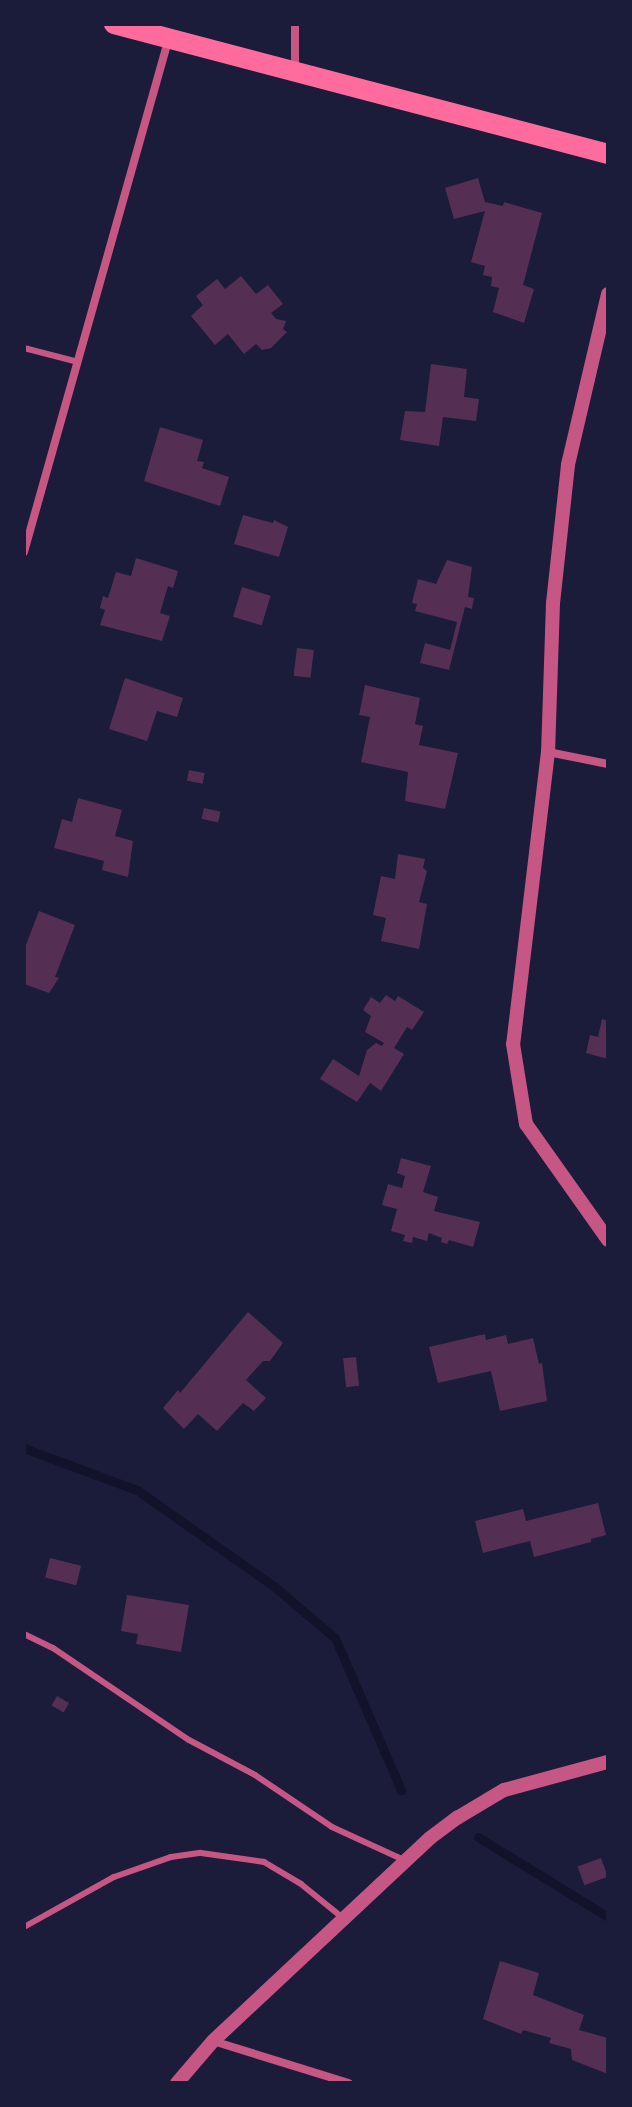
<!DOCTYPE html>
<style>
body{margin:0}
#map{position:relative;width:632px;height:2107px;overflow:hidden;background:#1b1b3a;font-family:"Work Sans",sans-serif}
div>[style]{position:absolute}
.stream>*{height:9px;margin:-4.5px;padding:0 4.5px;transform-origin:4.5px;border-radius:4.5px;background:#12122b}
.building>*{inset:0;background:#542f53;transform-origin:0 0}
.service>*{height:6px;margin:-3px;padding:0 3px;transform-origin:3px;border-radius:3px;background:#c65784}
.minor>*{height:8px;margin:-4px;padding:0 4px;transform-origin:4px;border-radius:4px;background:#c65784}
.tertiary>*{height:14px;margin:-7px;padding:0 7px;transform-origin:7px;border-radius:7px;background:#c65784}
.primary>*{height:20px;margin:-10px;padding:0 10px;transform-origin:10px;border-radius:10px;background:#ff6b9d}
span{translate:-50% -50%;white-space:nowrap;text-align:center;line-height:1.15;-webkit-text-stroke:6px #1b1b3a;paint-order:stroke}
.frame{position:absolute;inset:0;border:26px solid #1b1b3a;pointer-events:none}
</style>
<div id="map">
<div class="stream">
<i style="left:24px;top:1448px;width:121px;rotate:20.4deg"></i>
<i style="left:137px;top:1490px;width:169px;rotate:35.1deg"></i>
<i style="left:275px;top:1587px;width:79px;rotate:40.4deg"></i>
<i style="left:335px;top:1638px;width:166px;rotate:66.5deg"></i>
<i style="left:478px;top:1837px;width:153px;rotate:31.6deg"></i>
</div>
<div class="building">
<i style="clip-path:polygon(478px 178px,485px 202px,503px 206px,504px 202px,542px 213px,523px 285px,534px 289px,524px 323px,493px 312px,499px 288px,491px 286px,492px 277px,483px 275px,485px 266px,471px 262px,485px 211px,454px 219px,445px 188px)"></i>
<i style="clip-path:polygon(241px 276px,256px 294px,268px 285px,283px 304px,271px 313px,276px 319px,286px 321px,283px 329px,287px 332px,271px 348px,262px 350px,256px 344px,244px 354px,228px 334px,215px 345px,191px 316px,203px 305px,196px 296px,217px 279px,225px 289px)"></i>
<i style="clip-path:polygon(431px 364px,467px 369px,464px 397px,479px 399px,476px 421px,443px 417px,439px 446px,400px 440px,405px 411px,425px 412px)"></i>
<i style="clip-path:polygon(160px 427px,203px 440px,197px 461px,204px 462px,202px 468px,229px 477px,220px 506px,144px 481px)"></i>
<i style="clip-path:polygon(243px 515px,273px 523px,274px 520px,288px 527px,279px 557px,234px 544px)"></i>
<i style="clip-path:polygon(136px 558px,178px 571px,173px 588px,168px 586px,160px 613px,170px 616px,162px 641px,100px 625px,105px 610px,100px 608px,103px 596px,108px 598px,116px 572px,131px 576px)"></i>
<i style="clip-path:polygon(447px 560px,472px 567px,468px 597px,474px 598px,472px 609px,465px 607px,449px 670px,420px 663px,425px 643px,450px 650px,457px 622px,415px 611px,417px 604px,412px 603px,418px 579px,436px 584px)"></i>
<i style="left:242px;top:587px;width:30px;height:31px;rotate:17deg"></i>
<i style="left:297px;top:648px;width:17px;height:28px;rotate:7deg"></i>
<i style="clip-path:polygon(125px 678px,183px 698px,177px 717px,157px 711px,147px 741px,109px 729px)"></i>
<i style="clip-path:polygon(365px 685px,420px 698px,415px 724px,423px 726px,419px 745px,458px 753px,445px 809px,405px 801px,408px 772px,361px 762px,370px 717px,359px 715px)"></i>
<i style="left:189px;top:770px;width:16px;height:11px;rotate:11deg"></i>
<i style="clip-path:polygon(78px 798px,122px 810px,115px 836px,133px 841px,128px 877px,102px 870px,104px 861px,54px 848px,62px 819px,72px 822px)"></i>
<i style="left:204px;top:808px;width:17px;height:11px;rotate:13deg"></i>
<i style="clip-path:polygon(398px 854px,425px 859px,423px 868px,427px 871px,419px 902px,427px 904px,419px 949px,381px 941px,386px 918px,373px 915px,381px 876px,395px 879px)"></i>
<i style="clip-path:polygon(39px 911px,75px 925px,55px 977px,59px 978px,49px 993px,24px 984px,24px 950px)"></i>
<i style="clip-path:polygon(386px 995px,395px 1001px,398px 996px,424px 1012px,412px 1030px,407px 1027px,394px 1048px,404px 1054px,381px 1091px,370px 1083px,357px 1102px,320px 1079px,333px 1059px,359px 1076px,367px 1050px,376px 1043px,382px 1046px,384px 1043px,365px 1032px,371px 1016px,363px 1010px,371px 997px,380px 1003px)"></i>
<i style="clip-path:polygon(602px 1019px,608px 1021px,608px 1059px,586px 1053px,590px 1035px,598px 1037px)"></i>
<i style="clip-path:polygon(401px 1158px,431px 1166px,423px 1192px,438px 1197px,434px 1211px,480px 1222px,473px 1247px,449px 1240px,447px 1244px,441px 1242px,442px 1238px,429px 1233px,427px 1241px,413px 1237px,412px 1243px,403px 1241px,405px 1235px,391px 1231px,397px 1209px,382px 1205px,388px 1184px,402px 1188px,405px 1176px,397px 1173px)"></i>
<i style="clip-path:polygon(248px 1312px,283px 1343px,270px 1361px,263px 1361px,246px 1380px,266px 1398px,254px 1411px,243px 1403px,217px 1431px,198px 1414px,184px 1429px,163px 1408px,178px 1390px,180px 1393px)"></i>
<i style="clip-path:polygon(485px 1334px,486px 1340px,506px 1335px,508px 1344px,533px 1338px,539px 1364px,542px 1363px,547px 1401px,500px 1411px,491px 1371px,438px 1383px,429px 1347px)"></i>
<i style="left:356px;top:1357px;width:29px;height:13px;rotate:84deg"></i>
<i style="clip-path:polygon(598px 1503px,606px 1535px,591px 1539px,591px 1542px,534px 1557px,530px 1541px,483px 1553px,475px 1521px,523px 1509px,526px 1521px)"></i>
<i style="left:50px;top:1558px;width:32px;height:20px;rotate:14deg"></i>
<i style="clip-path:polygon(127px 1595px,189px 1605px,181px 1652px,136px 1644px,138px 1634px,121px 1631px)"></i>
<i style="left:57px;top:1696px;width:14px;height:11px;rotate:30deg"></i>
<i style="left:601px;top:1858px;width:20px;height:25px;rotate:70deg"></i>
<i style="clip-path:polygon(500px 1961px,539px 1973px,533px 1995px,584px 2015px,579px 2030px,608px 2038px,608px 2074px,572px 2060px,571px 2049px,549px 2043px,551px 2038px,523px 2030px,521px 2034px,483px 2019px)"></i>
</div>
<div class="service">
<i style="left:24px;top:348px;width:56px;rotate:14.5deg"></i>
<i style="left:24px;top:1634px;width:32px;rotate:26deg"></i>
<i style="left:53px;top:1648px;width:164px;rotate:34.1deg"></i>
<i style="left:189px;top:1740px;width:75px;rotate:27.9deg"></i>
<i style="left:255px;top:1775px;width:93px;rotate:34deg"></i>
<i style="left:332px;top:1827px;width:81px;rotate:24.7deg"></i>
<i style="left:24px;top:1927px;width:103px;rotate:-29.1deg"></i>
<i style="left:114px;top:1877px;width:60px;rotate:-19.3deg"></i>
<i style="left:171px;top:1857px;width:30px;rotate:-8deg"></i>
<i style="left:201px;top:1853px;width:64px;rotate:8.1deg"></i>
<i style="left:264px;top:1862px;width:43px;rotate:30.7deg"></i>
<i style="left:301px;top:1884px;width:55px;rotate:39.1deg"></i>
</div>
<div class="minor">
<i style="left:295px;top:24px;width:48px;rotate:90deg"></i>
<i style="left:24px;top:552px;width:531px;rotate:-74.26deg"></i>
<i style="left:548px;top:752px;width:61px;rotate:11.3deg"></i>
<i style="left:213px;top:2041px;width:142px;rotate:17.2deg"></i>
</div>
<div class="tertiary">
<i style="left:608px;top:294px;width:176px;rotate:103.2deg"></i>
<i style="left:568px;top:465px;width:139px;rotate:96.2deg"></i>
<i style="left:553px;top:603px;width:149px;rotate:91.9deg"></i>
<i style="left:548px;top:752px;width:294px;rotate:96.8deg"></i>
<i style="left:513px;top:1044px;width:81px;rotate:80.8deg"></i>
<i style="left:526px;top:1124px;width:142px;rotate:54.7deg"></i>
<i style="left:177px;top:2083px;width:55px;rotate:-49.4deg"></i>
<i style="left:213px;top:2041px;width:297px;rotate:-43.1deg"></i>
<i style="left:430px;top:1838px;width:34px;rotate:-37deg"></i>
<i style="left:457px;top:1818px;width:55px;rotate:-30.8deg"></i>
<i style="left:504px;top:1790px;width:108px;rotate:-15.1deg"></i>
</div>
<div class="primary">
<i style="left:114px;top:24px;width:511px;rotate:14.74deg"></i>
</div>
<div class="frame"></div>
</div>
